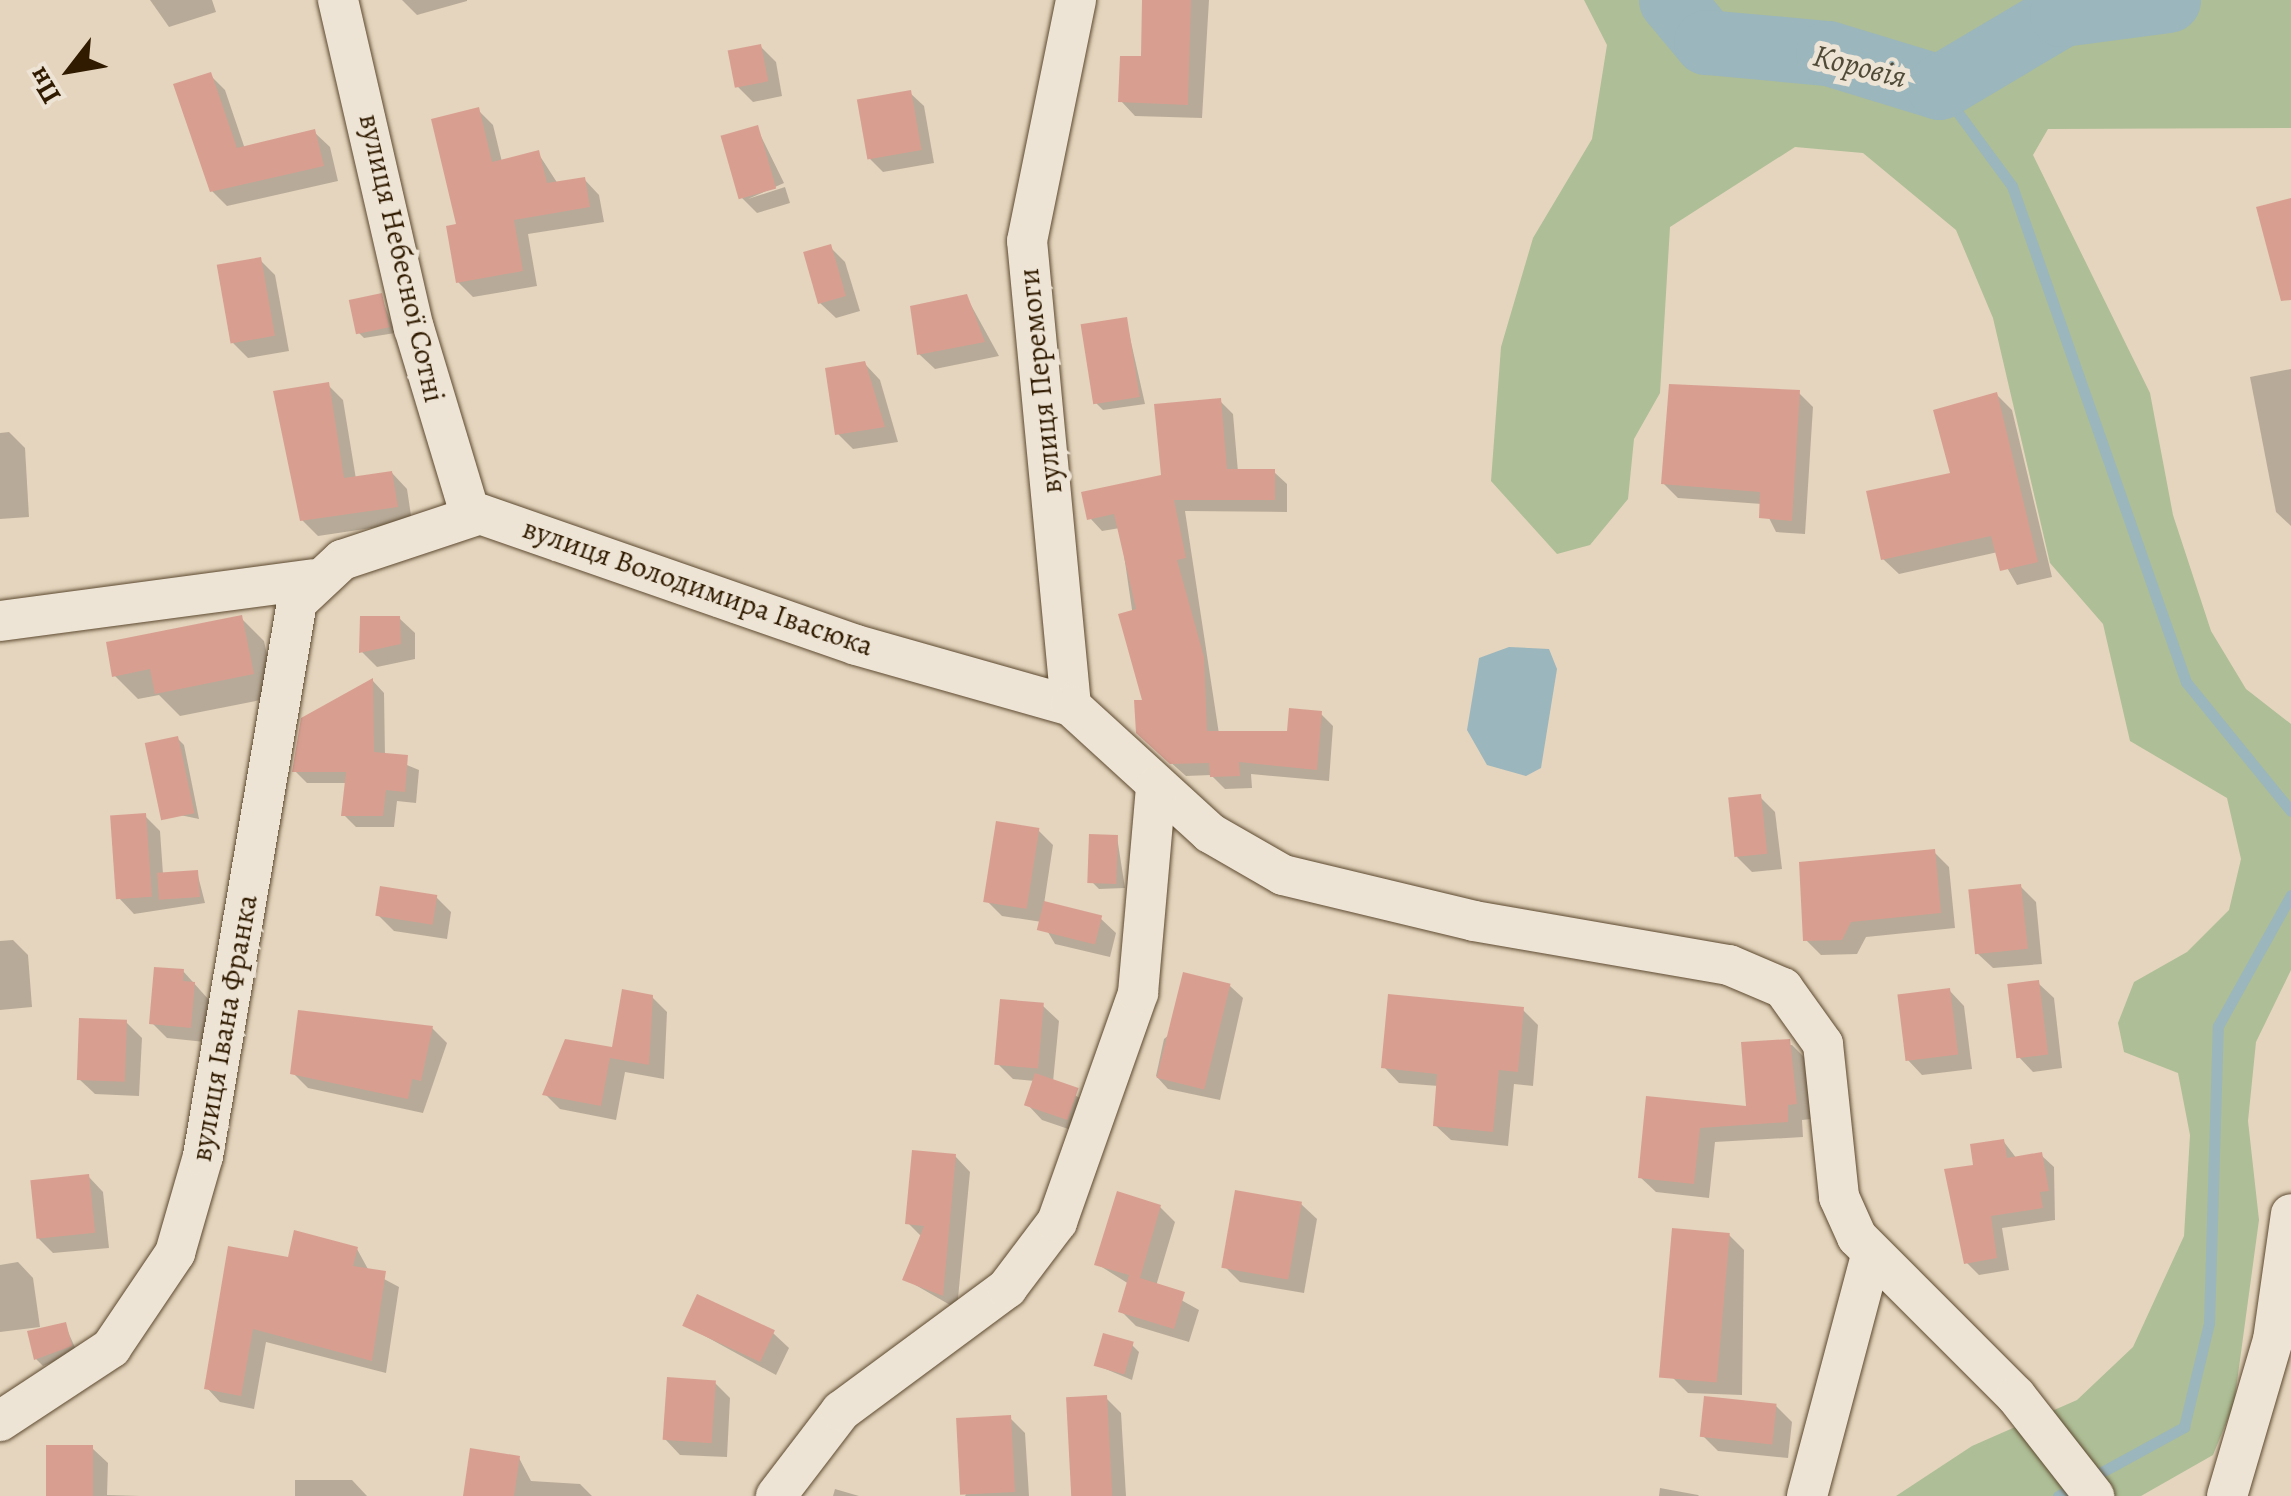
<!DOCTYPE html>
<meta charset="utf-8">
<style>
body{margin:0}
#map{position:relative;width:2291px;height:1496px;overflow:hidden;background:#e5d5be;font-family:Alegreya,serif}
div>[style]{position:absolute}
.green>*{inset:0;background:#aebe96}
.water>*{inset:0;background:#9bb6bc}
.shadow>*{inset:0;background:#0003}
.stream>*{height:11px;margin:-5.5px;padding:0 5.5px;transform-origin:5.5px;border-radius:5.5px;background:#9bb6bc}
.river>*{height:65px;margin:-32.5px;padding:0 32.5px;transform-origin:32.5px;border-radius:32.5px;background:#9bb6bc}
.building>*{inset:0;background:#d89f91;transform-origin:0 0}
.roads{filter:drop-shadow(0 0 2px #5d4a30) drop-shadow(0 0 2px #5d4a30)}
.street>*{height:40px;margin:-20px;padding:0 20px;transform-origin:20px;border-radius:20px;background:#eee4d5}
span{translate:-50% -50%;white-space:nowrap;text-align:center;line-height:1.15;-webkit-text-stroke:10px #eee4d5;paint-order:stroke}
.street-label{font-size:30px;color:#301b00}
.water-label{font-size:32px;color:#504a38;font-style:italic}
.north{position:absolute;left:20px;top:20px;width:100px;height:100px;-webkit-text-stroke:8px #eee4d5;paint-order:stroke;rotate:239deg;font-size:28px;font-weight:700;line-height:40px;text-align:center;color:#301b00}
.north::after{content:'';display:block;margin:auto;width:35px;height:45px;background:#301b00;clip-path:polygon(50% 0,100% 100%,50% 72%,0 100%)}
</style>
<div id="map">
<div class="green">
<i style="clip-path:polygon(1584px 0,2291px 0,2291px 128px,2048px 129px,2033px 155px,2150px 393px,2173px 515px,2211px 631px,2246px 689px,2291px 724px,2291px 970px,2256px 1042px,2248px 1121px,2259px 1220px,2234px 1404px,2213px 1455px,2141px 1496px,1896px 1496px,1972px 1446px,2077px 1400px,2133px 1347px,2184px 1236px,2190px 1135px,2178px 1073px,2124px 1052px,2118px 1023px,2134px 982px,2187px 952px,2229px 910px,2241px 859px,2227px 798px,2130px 741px,2103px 624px,2050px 563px,1993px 318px,1956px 230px,1863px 153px,1795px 147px,1670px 227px,1660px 393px,1634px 439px,1628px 499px,1590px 545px,1557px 554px,1491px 481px,1501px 347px,1533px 238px,1592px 139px,1607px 45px)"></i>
</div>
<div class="water">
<i style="clip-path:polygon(1509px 647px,1549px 649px,1557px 669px,1541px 768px,1526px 776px,1487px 765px,1467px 730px,1479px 658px)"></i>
</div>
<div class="shadow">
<i style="clip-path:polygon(150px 0,212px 0,216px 12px,169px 27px)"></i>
<i style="clip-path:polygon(402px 0,467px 0,467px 1px,417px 15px)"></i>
<i style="clip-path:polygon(1144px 0,1209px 0,1202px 118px,1135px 116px,1121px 101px,1143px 59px)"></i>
<i style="clip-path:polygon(760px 46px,776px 62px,782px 96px,753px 102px,738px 87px)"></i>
<i style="clip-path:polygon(210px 75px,225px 90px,245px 149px,314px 132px,330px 147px,338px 181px,227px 206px,212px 191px)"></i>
<i style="clip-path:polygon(910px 93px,924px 106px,934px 163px,883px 172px,870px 159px)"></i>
<i style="clip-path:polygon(478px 110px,493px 125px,502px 162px,538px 153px,558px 184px,584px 179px,599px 195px,604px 222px,528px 234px,537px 286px,473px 297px,458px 282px)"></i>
<i style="clip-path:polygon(757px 128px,784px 183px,748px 199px,785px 187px,790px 203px,757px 213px,741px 197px)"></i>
<i style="clip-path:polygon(830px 247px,845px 262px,860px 311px,836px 318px,820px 303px)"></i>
<i style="clip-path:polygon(260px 260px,275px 275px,289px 351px,248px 358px,233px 343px)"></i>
<i style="clip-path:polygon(381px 296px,395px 333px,364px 338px,357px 331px)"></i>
<i style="clip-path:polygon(966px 296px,999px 356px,935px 369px,919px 354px)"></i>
<i style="clip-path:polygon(1126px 320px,1145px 404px,1103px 410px,1096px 403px)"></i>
<i style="clip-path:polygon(865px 364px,880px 380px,898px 442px,853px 449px,838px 434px)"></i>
<i style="clip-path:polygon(2291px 369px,2291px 526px,2276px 512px,2250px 377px)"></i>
<i style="clip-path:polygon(328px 385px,343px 400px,356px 479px,392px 473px,407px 489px,412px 522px,318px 536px,302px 520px)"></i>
<i style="clip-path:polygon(1799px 393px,1813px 407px,1805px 534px,1776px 532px,1762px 504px,1678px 498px,1664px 484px)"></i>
<i style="clip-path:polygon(1997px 395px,2012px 410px,2052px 577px,2017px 585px,1998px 552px,1899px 574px,1883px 559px,1953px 475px)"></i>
<i style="clip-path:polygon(1220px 401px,1233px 414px,1238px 472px,1274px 472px,1287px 484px,1287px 512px,1185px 511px,1219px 734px,1289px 733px,1320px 713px,1333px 726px,1329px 781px,1251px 774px,1252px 788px,1225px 789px,1211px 775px,1186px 776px,1152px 746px,1120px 528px,1102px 531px,1090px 518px,1164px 477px)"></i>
<i style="clip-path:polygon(9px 432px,25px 448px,29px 517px,0 519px,0 433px)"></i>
<i style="clip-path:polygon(241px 618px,264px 641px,276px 697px,180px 716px,159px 695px,138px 699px,115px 676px)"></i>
<i style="clip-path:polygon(399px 618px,415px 633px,415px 659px,377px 667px,362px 652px)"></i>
<i style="clip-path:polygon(373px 681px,384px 693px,385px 756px,419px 770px,416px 803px,397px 801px,394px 827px,356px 827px,344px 815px,347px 783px,307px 783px,295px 771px)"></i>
<i style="clip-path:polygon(177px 738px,184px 745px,199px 819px,161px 811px)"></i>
<i style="clip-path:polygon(1760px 797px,1775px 812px,1782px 869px,1752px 872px,1737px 857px)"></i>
<i style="clip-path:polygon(145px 816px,160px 831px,163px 874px,197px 872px,205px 903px,134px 914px,119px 898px)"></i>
<i style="clip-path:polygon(1038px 830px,1053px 845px,1044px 904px,1100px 918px,1116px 933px,1110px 957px,1055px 944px,1042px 922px,1002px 916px,987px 901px)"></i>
<i style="clip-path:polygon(1117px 837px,1125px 888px,1099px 889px,1092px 882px)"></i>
<i style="clip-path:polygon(1934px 852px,1949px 867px,1955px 928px,1866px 937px,1857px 954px,1821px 955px,1806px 940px)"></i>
<i style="clip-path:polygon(2021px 887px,2036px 902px,2042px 964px,1993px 968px,1977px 953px)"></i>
<i style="clip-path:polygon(436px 897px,451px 912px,447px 939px,394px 931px,378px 915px)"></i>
<i style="clip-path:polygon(13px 940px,28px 955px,32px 1007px,0 1010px,0 941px)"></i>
<i style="clip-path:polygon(183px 971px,209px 1000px,205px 1042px,167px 1038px,152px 1023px)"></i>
<i style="clip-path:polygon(2038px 983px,2054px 998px,2062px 1068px,2033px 1072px,2018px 1056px)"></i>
<i style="clip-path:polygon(1230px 986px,1243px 998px,1220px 1100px,1168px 1089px,1156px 1076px,1164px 1039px)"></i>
<i style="clip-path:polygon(1949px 990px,1964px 1006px,1972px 1069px,1922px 1075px,1907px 1059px)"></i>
<i style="clip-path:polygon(652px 997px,667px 1012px,664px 1079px,625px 1072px,616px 1120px,560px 1109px,545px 1094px,614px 1050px)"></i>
<i style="clip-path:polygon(1043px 1006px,1059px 1021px,1053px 1082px,1093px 1106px,1083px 1134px,1042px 1120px,1027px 1104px,1035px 1081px,1013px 1079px,998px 1064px)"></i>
<i style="clip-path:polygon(1523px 1010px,1538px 1025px,1533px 1086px,1514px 1084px,1508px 1146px,1451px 1140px,1435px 1125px,1439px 1086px,1399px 1083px,1384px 1067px)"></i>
<i style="clip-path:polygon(126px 1022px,142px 1038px,139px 1096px,95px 1094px,79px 1079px)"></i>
<i style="clip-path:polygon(432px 1028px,447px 1043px,423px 1113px,308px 1088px,293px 1073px)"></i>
<i style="clip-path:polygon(1744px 1045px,1792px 1045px,1807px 1060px,1811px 1119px,1802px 1120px,1803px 1137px,1715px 1142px,1709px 1198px,1656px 1192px,1640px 1177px,1648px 1099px,1748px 1109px)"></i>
<i style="clip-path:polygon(2004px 1142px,2017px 1159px,2041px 1155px,2054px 1167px,2055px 1220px,2002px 1228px,2009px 1270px,1979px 1275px,1966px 1262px,1976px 1167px)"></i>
<i style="clip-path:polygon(955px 1156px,970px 1172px,957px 1309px,905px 1279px,922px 1237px,908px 1223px)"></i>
<i style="clip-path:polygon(88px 1176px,103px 1192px,109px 1248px,53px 1253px,38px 1238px)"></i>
<i style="clip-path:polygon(1301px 1204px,1317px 1219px,1304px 1293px,1240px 1282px,1225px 1267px)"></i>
<i style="clip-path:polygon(1160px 1207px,1175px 1222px,1156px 1286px,1199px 1310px,1189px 1342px,1136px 1326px,1121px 1311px,1129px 1284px,1097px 1264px)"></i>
<i style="clip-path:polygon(1729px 1235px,1744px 1250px,1742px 1395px,1688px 1393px,1672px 1377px)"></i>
<i style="clip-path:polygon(357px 1249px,369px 1271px,399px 1287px,386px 1373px,266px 1342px,254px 1409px,220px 1402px,207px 1388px,290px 1260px)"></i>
<i style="clip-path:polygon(18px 1262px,33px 1278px,40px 1327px,0 1332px,0 1265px)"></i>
<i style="clip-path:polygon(65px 1325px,77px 1352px,43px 1366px,36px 1359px)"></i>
<i style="clip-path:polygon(685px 1325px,773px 1333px,789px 1348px,776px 1375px)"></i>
<i style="clip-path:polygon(1132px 1345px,1139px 1352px,1132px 1380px,1096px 1365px)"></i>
<i style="clip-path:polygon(715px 1383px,730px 1398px,727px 1457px,680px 1455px,665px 1439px)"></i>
<i style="clip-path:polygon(1106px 1398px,1121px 1413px,1126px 1496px,1075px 1496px)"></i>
<i style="clip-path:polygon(1776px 1406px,1792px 1422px,1788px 1458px,1718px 1451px,1703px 1436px)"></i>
<i style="clip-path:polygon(1010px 1418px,1025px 1433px,1029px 1496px,965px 1496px)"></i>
<i style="clip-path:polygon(92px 1448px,108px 1463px,107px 1495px,140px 1496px,49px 1496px)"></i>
<i style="clip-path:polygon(519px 1458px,531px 1481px,580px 1484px,592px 1496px,466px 1496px)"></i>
<i style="clip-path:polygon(295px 1480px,352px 1480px,367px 1496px,295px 1496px)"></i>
<i style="clip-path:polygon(1660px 1488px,1698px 1495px,1699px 1496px,1659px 1496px)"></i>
<i style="clip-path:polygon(835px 1489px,859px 1496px,833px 1496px)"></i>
</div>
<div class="stream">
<i style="left:1939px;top:87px;width:123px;rotate:53.6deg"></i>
<i style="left:2012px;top:186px;width:526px;rotate:70.67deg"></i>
<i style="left:2186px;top:682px;width:166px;rotate:50.9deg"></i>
<i style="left:2058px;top:1496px;width:144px;rotate:-28.7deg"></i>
<i style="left:2184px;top:1427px;width:107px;rotate:-76.5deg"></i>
<i style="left:2209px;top:1323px;width:297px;rotate:-88.3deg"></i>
<i style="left:2218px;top:1026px;width:150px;rotate:-60.9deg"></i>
</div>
<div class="river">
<i style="left:1671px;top:0;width:55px;rotate:50.2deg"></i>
<i style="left:1706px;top:42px;width:122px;rotate:5.2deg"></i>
<i style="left:1828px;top:53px;width:116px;rotate:17deg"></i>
<i style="left:1939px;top:87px;width:143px;rotate:-30.7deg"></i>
<i style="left:2062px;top:14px;width:107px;rotate:-7.5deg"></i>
</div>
<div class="building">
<i style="clip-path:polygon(1142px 0,1191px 0,1188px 105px,1118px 102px,1120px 56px,1141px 56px)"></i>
<i style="left:761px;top:44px;width:38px;height:34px;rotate:79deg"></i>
<i style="clip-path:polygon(211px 72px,237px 148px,315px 129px,324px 166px,210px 192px,173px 84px)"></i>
<i style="left:911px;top:90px;width:61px;height:55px;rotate:80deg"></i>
<i style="clip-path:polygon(479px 107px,492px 162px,539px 150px,547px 183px,585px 177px,590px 207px,514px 220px,523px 271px,456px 283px,446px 226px,456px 224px,431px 119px)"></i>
<i style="left:758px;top:125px;width:66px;height:39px;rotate:74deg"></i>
<i style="clip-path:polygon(2291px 198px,2291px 300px,2281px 301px,2256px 207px)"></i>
<i style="left:831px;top:244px;width:54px;height:29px;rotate:74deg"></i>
<i style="left:261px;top:257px;width:80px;height:45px;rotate:80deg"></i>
<i style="left:382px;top:293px;width:35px;height:34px;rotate:78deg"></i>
<i style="clip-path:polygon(967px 294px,985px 342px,917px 355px,910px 306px)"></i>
<i style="left:1127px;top:317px;width:81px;height:47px;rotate:81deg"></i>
<i style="clip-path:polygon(865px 361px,885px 427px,835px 435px,825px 368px)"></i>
<i style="clip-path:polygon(329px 382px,344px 478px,392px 471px,398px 507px,300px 521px,273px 391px)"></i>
<i style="clip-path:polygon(1669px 384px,1800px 390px,1792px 521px,1759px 518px,1760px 492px,1661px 484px)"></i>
<i style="clip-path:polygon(1997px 392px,2038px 562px,2000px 571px,1991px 536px,1881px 560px,1866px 491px,1950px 473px,1933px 410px)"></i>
<i style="clip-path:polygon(1221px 398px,1227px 469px,1275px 469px,1275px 500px,1174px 500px,1186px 558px,1177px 560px,1204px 657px,1207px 731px,1287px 731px,1289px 708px,1322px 711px,1317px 770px,1239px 762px,1240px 776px,1210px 777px,1209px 763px,1170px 764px,1136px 733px,1134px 700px,1142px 700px,1118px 614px,1136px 609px,1114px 514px,1087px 520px,1081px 492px,1161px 475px,1154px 404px)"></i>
<i style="clip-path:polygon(242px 615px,254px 674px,155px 694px,150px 669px,112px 677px,106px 642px)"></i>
<i style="clip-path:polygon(360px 616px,400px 616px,401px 644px,359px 653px)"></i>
<i style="clip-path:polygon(373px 678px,374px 752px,408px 755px,405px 792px,386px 790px,383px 816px,341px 816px,346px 772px,292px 772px,301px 718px)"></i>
<i style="left:178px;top:736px;width:79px;height:34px;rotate:78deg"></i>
<i style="left:1761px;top:794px;width:60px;height:33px;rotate:84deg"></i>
<i style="left:146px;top:813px;width:84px;height:36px;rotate:86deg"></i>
<i style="left:996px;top:821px;width:44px;height:82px;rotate:9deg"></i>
<i style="left:1089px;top:834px;width:29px;height:49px;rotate:2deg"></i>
<i style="clip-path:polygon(1935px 849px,1941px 913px,1851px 922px,1842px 940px,1803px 941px,1799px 862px)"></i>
<i style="left:198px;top:870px;width:27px;height:41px;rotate:86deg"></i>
<i style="left:2021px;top:884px;width:65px;height:53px;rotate:84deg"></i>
<i style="left:380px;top:886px;width:58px;height:30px;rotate:9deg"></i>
<i style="left:1044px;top:901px;width:60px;height:30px;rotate:14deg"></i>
<i style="clip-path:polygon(154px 967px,184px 969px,183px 981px,195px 982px,191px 1028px,149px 1024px)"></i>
<i style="left:1183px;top:972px;width:49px;height:109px;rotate:14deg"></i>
<i style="left:2039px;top:980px;width:75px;height:32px;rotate:83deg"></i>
<i style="left:1950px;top:988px;width:67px;height:53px;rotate:83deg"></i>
<i style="clip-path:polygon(622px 989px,653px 995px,649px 1065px,610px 1058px,601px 1106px,542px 1095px,565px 1039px,612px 1047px)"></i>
<i style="clip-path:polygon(1388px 994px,1524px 1007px,1518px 1072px,1499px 1070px,1493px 1132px,1433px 1126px,1437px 1074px,1381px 1068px)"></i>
<i style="left:1000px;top:999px;width:44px;height:66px;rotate:5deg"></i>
<i style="clip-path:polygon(298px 1010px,433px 1026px,421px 1081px,412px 1079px,408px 1099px,290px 1074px)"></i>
<i style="left:79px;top:1018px;width:48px;height:62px;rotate:2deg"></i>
<i style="clip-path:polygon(1790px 1039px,1797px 1104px,1788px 1105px,1788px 1122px,1700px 1128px,1694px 1184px,1638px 1178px,1646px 1096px,1746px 1106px,1741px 1042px)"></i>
<i style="left:1035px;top:1073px;width:46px;height:34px;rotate:19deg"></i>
<i style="clip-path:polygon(2004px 1139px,2007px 1158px,2042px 1152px,2049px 1191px,2040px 1192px,2043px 1208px,1991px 1216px,1997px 1258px,1964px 1264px,1944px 1169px,1973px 1165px,1970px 1144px)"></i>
<i style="clip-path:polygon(912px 1150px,956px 1154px,943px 1296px,902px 1280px,924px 1226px,905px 1224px)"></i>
<i style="left:89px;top:1174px;width:59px;height:59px;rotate:84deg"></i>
<i style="left:1235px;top:1190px;width:68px;height:79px;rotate:10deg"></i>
<i style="clip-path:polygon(1117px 1191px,1161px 1205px,1140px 1278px,1185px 1292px,1174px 1329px,1118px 1312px,1129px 1275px,1094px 1265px)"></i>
<i style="left:1672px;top:1228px;width:58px;height:150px;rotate:5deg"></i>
<i style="clip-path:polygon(294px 1230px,358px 1247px,353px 1266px,386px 1271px,372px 1361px,253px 1329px,241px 1396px,204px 1389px,228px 1246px,288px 1257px)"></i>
<i style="left:697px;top:1294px;width:86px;height:35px;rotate:25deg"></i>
<i style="clip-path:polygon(66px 1322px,72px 1346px,34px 1360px,27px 1331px)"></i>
<i style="left:1103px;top:1333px;width:32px;height:34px;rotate:16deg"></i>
<i style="left:667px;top:1377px;width:49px;height:63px;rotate:4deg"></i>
<i style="left:1107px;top:1395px;width:101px;height:41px;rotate:87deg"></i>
<i style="left:1704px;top:1396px;width:73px;height:41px;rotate:6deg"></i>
<i style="left:1011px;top:1415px;width:77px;height:55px;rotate:87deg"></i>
<i style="left:46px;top:1445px;width:47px;height:51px"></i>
<i style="clip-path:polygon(470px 1448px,520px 1456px,514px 1496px,463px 1496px)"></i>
</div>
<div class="roads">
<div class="street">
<i style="left:338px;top:0;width:337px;rotate:77deg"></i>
<i style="left:414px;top:328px;width:194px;rotate:73.2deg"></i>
<i style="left:0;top:621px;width:316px;rotate:-7.6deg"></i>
<i style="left:1071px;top:706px;width:467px;rotate:-95.4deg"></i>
<i style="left:1027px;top:241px;width:246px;rotate:-78.5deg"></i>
<i style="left:0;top:1421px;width:133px;rotate:-33.3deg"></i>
<i style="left:111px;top:1348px;width:115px;rotate:-56deg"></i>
<i style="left:175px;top:1253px;width:101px;rotate:-73.9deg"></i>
<i style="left:203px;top:1156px;width:562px;rotate:-80.37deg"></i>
<i style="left:297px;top:602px;width:62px;rotate:-43deg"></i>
<i style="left:342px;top:560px;width:145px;rotate:-18.4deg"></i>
<i style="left:480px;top:514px;width:398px;rotate:19.2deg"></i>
<i style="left:856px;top:645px;width:223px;rotate:15.8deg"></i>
<i style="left:1071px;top:706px;width:188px;rotate:42.4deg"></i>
<i style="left:1210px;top:833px;width:84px;rotate:29.9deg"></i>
<i style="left:1283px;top:875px;width:196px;rotate:13.5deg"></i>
<i style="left:1474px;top:921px;width:259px;rotate:9.8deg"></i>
<i style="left:1729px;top:965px;width:59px;rotate:23.1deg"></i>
<i style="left:1783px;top:988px;width:69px;rotate:54.5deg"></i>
<i style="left:1823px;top:1044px;width:154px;rotate:84deg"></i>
<i style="left:1839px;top:1197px;width:44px;rotate:65.8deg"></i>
<i style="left:1857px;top:1237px;width:225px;rotate:45deg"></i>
<i style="left:2016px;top:1396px;width:127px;rotate:52deg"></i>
<i style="left:776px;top:1496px;width:107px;rotate:-52.6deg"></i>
<i style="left:841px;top:1411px;width:207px;rotate:-36.5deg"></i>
<i style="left:1007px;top:1288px;width:83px;rotate:-52.9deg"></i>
<i style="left:1057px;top:1222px;width:243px;rotate:-70.5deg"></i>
<i style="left:1138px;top:993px;width:207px;rotate:-85deg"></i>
<i style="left:1807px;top:1496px;width:248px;rotate:-75.1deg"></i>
<i style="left:2227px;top:1496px;width:163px;rotate:-73.6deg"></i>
<i style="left:2273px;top:1340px;width:127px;rotate:-81.9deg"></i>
</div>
</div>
<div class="street-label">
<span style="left:402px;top:258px;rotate:77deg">вулиця Небесної Сотні</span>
<span style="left:1040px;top:381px;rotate:-96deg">вулиця Перемоги</span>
<span style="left:698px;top:587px;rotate:19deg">вулиця Володимира Івасюка</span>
<span style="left:224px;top:1028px;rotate:-80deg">вулиця Івана Франка</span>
</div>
<div class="water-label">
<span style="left:1860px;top:66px;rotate:14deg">Коровія</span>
</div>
<div class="north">Пн</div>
</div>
